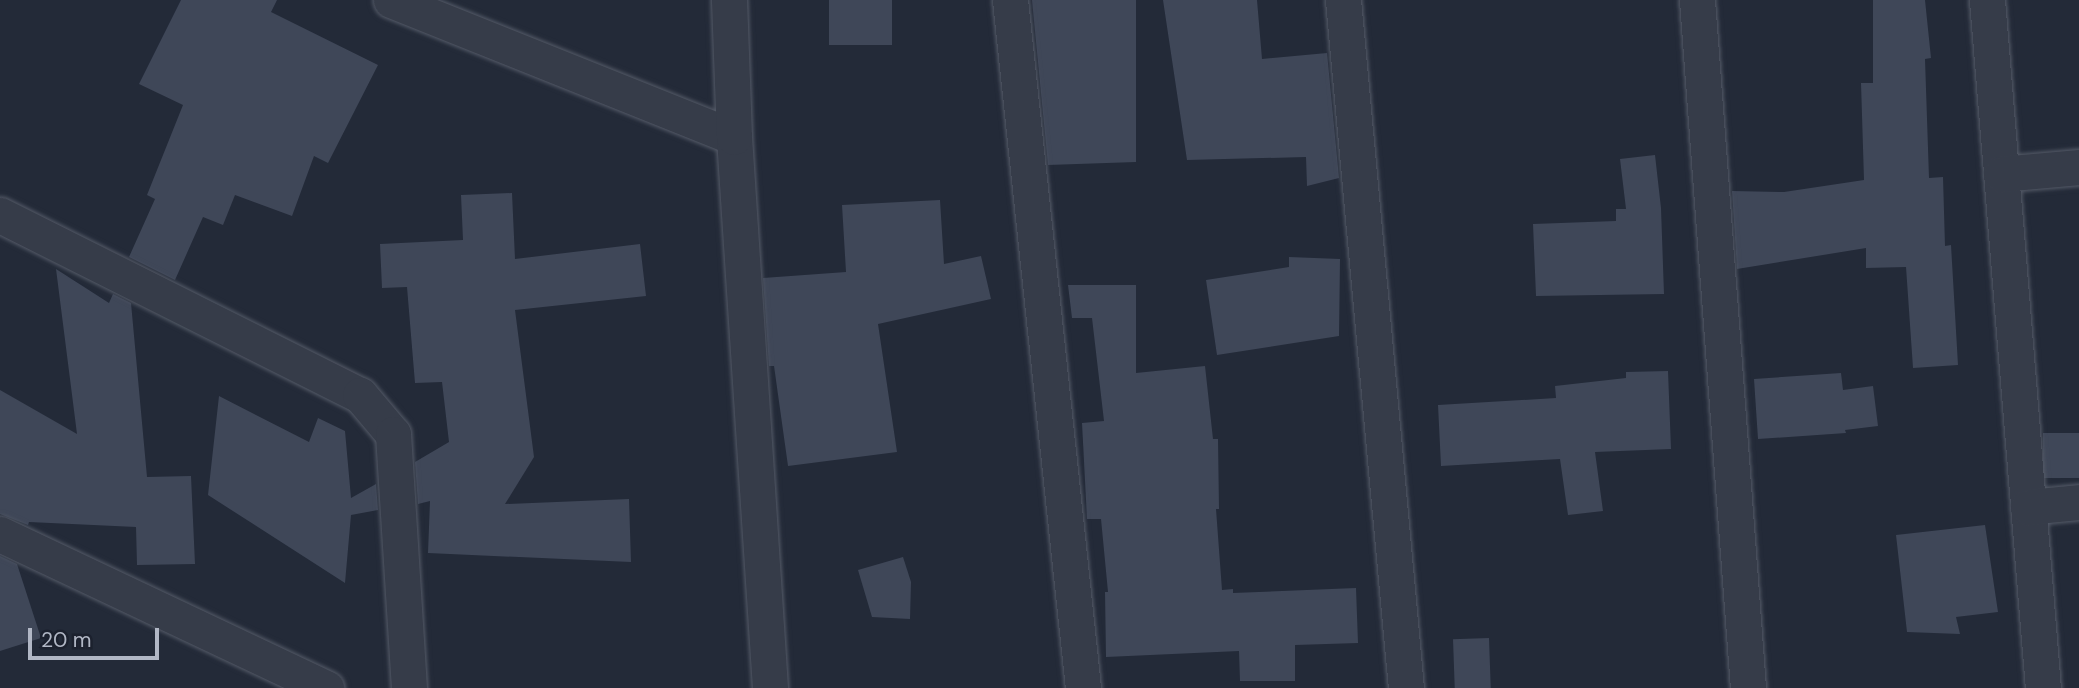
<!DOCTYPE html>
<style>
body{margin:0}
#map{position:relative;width:2079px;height:688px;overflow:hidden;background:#232a38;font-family:"DM Sans",sans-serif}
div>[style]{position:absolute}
.building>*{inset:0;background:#3f4758;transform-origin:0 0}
.roads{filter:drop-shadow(0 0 2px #545a67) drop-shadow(0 0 2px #545a67)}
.minor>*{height:35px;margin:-17.5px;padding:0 17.5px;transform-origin:17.5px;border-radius:17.5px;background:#363c49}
span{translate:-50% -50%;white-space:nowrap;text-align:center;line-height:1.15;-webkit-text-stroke:7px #1c212e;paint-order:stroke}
.scale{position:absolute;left:28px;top:628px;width:131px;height:32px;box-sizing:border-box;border:4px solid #b1b7c5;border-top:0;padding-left:9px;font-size:21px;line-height:24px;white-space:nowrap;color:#b1b7c5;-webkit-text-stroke:5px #1c212e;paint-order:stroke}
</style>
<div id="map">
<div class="building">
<i style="clip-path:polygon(181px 0,277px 0,271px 12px,378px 65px,328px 163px,314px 156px,292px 216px,235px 195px,223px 225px,203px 217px,175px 280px,129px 257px,155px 199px,147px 195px,183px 105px,139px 84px)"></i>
<i style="left:829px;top:0;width:63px;height:45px"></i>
<i style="clip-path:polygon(1032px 0,1136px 0,1136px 162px,1048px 165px)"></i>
<i style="clip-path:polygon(1163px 0,1257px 0,1262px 59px,1327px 53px,1339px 178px,1307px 186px,1306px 157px,1187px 160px)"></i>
<i style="clip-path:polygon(1873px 0,1925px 0,1931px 58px,1925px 59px,1929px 178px,1943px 177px,1945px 246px,1951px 245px,1958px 365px,1913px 368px,1906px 267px,1866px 268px,1866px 248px,1737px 269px,1732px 191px,1784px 192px,1864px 180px,1861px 83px,1873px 83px)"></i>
<i style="clip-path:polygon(1655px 155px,1661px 208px,1664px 294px,1536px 296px,1533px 224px,1616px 221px,1616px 209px,1626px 209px,1620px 159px)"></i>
<i style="clip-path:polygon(512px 193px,515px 259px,640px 244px,646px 296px,515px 310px,534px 457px,505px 504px,629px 499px,631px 562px,428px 553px,430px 501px,418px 504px,415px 462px,449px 442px,442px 382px,415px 383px,407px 287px,382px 288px,380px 244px,463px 240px,461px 195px)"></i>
<i style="clip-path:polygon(940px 200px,944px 264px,981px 256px,991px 299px,878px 324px,897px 452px,788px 466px,774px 366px,769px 366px,763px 278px,846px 272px,842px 205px)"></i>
<i style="clip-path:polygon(1289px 257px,1340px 259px,1339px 336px,1217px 355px,1206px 280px,1289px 267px)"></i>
<i style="clip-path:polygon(56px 269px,109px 303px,113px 294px,131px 303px,147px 477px,191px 476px,195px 564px,137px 565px,136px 527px,29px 522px,28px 525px,0 514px,0 390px,77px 434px)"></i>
<i style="clip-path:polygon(1068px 285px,1136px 285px,1136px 373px,1205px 366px,1213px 439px,1218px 439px,1219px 509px,1216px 509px,1222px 590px,1233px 589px,1233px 593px,1356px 588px,1358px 643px,1295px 645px,1295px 681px,1240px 681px,1239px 651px,1106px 657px,1105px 592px,1108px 592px,1101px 519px,1087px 519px,1082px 423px,1104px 421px,1092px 318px,1072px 318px)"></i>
<i style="clip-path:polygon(1668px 371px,1671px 449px,1595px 452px,1603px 511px,1568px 515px,1560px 459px,1441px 466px,1438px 405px,1556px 398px,1555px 386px,1626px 378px,1626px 372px)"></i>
<i style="clip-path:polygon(1841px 373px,1843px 390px,1873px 386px,1878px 426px,1845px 430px,1846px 433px,1758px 439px,1754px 379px)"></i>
<i style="clip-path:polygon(219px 396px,309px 442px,318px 418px,345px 431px,351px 498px,376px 484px,378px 510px,351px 515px,345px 583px,208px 495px)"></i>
<i style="left:2079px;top:433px;width:45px;height:36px;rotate:90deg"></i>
<i style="clip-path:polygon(1985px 525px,1998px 612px,1956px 617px,1960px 634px,1907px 632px,1896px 535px)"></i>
<i style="clip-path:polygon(0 556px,17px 564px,41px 638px,0 651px)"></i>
<i style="clip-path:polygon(903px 557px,911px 582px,910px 619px,872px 617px,858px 570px)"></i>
<i style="left:1489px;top:638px;width:50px;height:36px;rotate:88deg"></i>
</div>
<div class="roads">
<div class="minor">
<i style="left:391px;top:0;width:369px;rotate:21.8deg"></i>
<i style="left:734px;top:137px;width:552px;rotate:86.26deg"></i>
<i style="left:729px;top:0;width:137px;rotate:87.9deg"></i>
<i style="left:1010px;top:0;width:692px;rotate:83.94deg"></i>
<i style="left:1343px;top:0;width:691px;rotate:84.77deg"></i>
<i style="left:1697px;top:0;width:690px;rotate:85.76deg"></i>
<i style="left:1987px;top:0;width:690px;rotate:85.35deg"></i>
<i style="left:2001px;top:174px;width:78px;rotate:-5.1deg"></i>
<i style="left:0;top:215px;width:402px;rotate:26.6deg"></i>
<i style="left:360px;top:395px;width:51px;rotate:49.8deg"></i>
<i style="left:393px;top:434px;width:255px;rotate:86.4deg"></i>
<i style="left:2028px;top:507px;width:51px;rotate:-5.6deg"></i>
<i style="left:0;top:534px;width:361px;rotate:25.3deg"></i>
</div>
</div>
<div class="scale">20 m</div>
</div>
